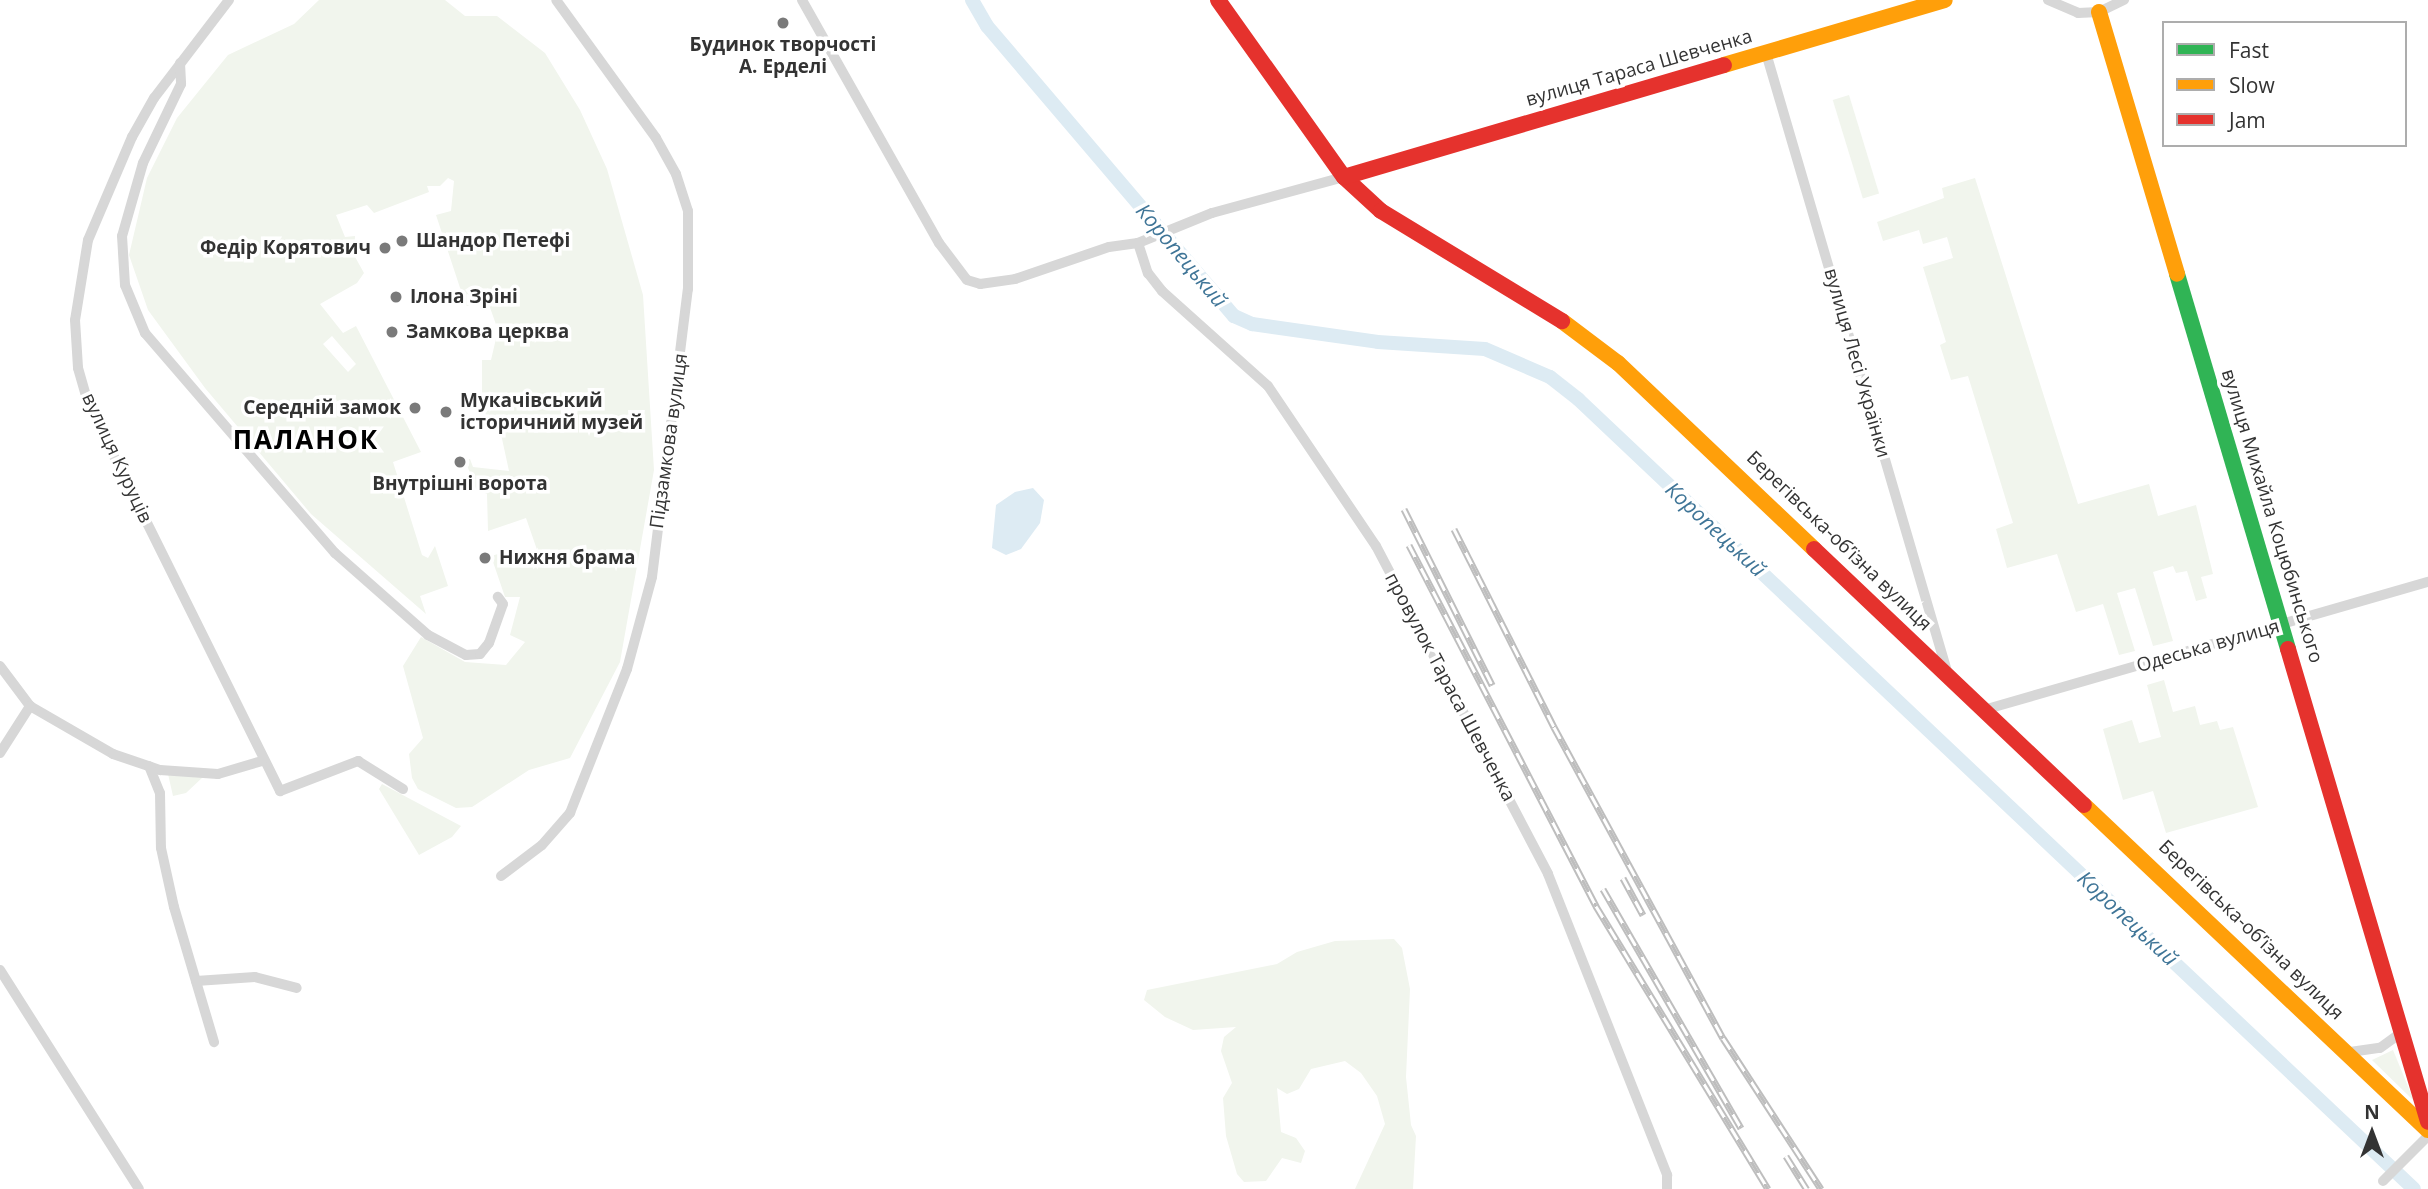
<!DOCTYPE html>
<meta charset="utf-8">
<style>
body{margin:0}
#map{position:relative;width:2428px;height:1189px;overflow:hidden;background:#fff;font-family:"Open Sans",sans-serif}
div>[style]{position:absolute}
.green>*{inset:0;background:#f1f5ed;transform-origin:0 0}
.water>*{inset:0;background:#ddebf3}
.canal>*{height:14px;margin:-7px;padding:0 7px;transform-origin:7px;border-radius:7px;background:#ddebf3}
.street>*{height:10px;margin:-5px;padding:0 5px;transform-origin:5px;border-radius:5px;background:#d7d7d7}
.fast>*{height:16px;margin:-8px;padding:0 8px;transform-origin:8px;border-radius:8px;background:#30b455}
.slow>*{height:16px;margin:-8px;padding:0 8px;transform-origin:8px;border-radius:8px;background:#ff9f0a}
.jam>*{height:16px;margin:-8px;padding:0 8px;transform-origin:8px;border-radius:8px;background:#e5322d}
.rail>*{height:7px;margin-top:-3.5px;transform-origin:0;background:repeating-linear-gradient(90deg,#fff 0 13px,#bebebe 0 26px);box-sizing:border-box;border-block:2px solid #bebebe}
.dots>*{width:19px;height:19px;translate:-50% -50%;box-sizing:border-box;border:4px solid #fff;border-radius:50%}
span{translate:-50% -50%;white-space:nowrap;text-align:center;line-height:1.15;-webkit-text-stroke:7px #fff;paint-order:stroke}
.poi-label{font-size:19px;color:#333;font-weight:700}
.left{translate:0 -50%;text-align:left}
.right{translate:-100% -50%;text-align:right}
.street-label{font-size:19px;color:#333}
.water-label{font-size:21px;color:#3f7597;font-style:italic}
.district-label{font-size:26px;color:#000;font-weight:700;letter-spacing:2px}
.legend{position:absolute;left:2162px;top:21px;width:245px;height:126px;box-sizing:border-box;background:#fff;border:2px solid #adadad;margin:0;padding:9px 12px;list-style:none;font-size:21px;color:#333}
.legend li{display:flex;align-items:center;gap:14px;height:35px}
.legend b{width:35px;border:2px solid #adadad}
.north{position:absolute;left:2337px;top:1098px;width:70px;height:70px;-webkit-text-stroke:5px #fff;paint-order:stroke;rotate:0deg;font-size:19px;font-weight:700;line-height:28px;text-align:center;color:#333}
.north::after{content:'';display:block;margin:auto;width:24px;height:32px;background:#333;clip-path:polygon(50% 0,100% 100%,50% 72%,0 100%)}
</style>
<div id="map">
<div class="green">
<i style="clip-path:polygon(evenodd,319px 0,445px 0,465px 16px,497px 16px,545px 53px,580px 110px,607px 169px,643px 295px,654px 470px,620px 662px,570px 758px,529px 770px,472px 807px,456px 808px,418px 789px,412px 778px,409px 754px,423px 738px,403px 666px,421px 637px,465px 662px,506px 665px,525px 642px,510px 635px,520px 597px,505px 597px,491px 556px,498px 554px,502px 565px,543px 567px,526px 518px,488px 531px,487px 494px,476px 489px,465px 460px,470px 459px,473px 467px,509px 471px,499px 425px,488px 428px,482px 393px,482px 360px,491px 360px,498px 330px,488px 302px,466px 306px,436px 215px,451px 211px,454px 181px,448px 178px,440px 186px,427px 186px,429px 192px,374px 213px,367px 205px,336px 215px,345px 237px,355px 236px,354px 255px,364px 273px,357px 283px,320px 304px,343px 333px,356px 326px,421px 452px,393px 462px,422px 555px,428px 558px,435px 546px,448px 586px,420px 596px,426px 614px,311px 514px,205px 388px,148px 310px,129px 255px,147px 178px,177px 118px,228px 55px,294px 24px,319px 0,332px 336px,356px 364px,348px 372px,323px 344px,332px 336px)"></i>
<i style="left:1849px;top:95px;width:103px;height:17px;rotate:73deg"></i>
<i style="clip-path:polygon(1975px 178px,2078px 504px,2149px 484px,2158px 516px,2196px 505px,2213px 574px,2201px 577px,2207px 598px,2196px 601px,2187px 571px,2176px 573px,2173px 566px,2153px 572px,2173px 641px,2153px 646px,2135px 588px,2117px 593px,2135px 651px,2119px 655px,2103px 604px,2076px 612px,2057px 554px,2007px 568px,1996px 529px,2013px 523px,1968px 376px,1951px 380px,1940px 345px,1946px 342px,1923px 267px,1953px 258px,1947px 237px,1923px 244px,1919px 230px,1883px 241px,1877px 222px,1944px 198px,1942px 188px)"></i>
<i style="clip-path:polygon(2164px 680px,2173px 712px,2195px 706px,2200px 725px,2217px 721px,2220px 730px,2233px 727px,2258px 807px,2166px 833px,2153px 791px,2123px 800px,2103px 729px,2132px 720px,2139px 743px,2161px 737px,2147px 685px)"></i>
<i style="clip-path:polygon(168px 774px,203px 777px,186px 793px,173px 796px)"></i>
<i style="clip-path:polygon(382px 784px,461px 826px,452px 837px,419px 855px,379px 789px)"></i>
<i style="clip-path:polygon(1394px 939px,1402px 948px,1410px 989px,1406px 1077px,1411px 1125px,1416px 1136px,1413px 1189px,1355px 1189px,1385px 1124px,1377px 1096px,1361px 1073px,1345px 1061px,1311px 1069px,1299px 1089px,1287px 1094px,1277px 1088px,1281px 1132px,1296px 1138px,1305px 1151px,1301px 1163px,1282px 1158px,1266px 1181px,1244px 1182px,1237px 1174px,1226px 1136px,1223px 1098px,1232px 1083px,1221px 1051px,1224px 1037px,1236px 1027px,1193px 1030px,1165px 1017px,1144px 1000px,1147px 990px,1277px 964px,1297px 952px,1335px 941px)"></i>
<i style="clip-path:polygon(2393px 1050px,2414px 1101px,2372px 1060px)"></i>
</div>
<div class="water">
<i style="clip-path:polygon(1033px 488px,1044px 500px,1040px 523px,1021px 549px,1006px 555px,992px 548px,996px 505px,1015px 492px)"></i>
</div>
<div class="canal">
<i style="left:972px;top:0;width:30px;rotate:60deg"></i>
<i style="left:987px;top:26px;width:381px;rotate:49.6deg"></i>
<i style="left:1234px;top:316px;width:20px;rotate:24deg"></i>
<i style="left:1252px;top:324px;width:127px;rotate:8.1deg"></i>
<i style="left:1378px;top:342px;width:107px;rotate:3.7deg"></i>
<i style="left:1485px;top:349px;width:71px;rotate:23.3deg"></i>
<i style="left:1550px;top:377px;width:36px;rotate:38deg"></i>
<i style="left:1578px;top:399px;width:1150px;rotate:43.38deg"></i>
</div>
<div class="street">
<i style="left:229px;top:0;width:123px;rotate:127.4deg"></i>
<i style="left:154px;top:98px;width:45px;rotate:119.4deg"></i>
<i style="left:132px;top:137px;width:112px;rotate:113.1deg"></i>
<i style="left:88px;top:240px;width:81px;rotate:99.2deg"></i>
<i style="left:75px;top:320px;width:48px;rotate:86.4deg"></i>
<i style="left:78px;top:368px;width:40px;rotate:74deg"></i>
<i style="left:89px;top:406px;width:430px;rotate:63.6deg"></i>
<i style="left:280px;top:791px;width:84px;rotate:-21deg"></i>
<i style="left:358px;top:761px;width:53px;rotate:31.9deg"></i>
<i style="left:802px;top:0;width:279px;rotate:60.6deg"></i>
<i style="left:939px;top:243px;width:46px;rotate:52.9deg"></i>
<i style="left:967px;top:280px;width:14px;rotate:17deg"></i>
<i style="left:980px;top:284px;width:35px;rotate:-8deg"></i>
<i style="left:1015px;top:279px;width:99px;rotate:-18.8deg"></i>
<i style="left:1109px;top:247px;width:29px;rotate:-8deg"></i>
<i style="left:1138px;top:243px;width:80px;rotate:-22.1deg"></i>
<i style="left:1212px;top:213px;width:137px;rotate:-15.3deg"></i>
<i style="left:2048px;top:0;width:33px;rotate:23deg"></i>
<i style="left:2078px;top:13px;width:21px;rotate:-3deg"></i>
<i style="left:2099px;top:12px;width:28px;rotate:-26deg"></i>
<i style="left:1766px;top:53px;width:644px;rotate:73.68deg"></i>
<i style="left:180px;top:63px;width:21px;rotate:87deg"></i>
<i style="left:181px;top:84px;width:88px;rotate:115.7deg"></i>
<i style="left:143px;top:163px;width:76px;rotate:106deg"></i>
<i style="left:122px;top:236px;width:49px;rotate:86.5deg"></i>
<i style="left:125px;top:285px;width:52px;rotate:67.4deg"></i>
<i style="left:145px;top:333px;width:291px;rotate:49.2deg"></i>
<i style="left:335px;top:553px;width:124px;rotate:41.4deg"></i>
<i style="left:428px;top:635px;width:43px;rotate:27.8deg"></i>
<i style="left:466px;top:655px;width:14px;rotate:-4deg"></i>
<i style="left:480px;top:654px;width:14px;rotate:-51deg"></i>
<i style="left:489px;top:643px;width:41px;rotate:-70.3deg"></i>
<i style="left:503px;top:604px;width:9px;rotate:-126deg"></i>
<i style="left:1138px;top:243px;width:32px;rotate:72deg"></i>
<i style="left:1148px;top:273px;width:23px;rotate:52deg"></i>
<i style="left:1162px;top:291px;width:142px;rotate:41.9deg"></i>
<i style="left:1268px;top:386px;width:193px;rotate:56deg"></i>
<i style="left:1376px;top:546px;width:370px;rotate:62.3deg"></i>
<i style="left:1548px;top:874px;width:324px;rotate:68.4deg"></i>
<i style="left:1667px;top:1175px;width:14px;rotate:90deg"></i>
<i style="left:0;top:666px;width:50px;rotate:53.1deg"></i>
<i style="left:30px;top:706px;width:96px;rotate:30deg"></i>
<i style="left:113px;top:754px;width:50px;rotate:18.8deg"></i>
<i style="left:160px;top:770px;width:58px;rotate:3.9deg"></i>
<i style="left:218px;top:774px;width:46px;rotate:-16.5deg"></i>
<i style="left:1987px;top:709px;width:459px;rotate:-16.1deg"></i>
<i style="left:0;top:753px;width:56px;rotate:-57.4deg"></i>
<i style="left:149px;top:766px;width:29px;rotate:68deg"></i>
<i style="left:160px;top:793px;width:55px;rotate:89deg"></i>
<i style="left:161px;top:848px;width:60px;rotate:77.6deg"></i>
<i style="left:174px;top:907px;width:141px;rotate:73.5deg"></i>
<i style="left:501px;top:876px;width:51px;rotate:-37.1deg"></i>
<i style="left:542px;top:845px;width:43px;rotate:-48.8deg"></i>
<i style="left:570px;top:813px;width:155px;rotate:-68.4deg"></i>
<i style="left:627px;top:669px;width:95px;rotate:-74.8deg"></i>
<i style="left:652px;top:577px;width:290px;rotate:-82.9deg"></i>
<i style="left:688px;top:289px;width:78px;rotate:-90deg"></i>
<i style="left:688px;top:211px;width:39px;rotate:-108deg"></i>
<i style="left:676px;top:174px;width:41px;rotate:-119.1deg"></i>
<i style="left:656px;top:138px;width:170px;rotate:-125.9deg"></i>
<i style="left:0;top:970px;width:259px;rotate:57.6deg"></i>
<i style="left:196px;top:981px;width:59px;rotate:-3.9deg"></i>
<i style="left:255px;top:977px;width:43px;rotate:14.7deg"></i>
<i style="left:2350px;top:1052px;width:30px;rotate:-8deg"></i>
<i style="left:2380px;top:1048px;width:27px;rotate:-36deg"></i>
<i style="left:2383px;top:1181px;width:64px;rotate:-45deg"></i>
</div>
<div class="fast">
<i style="left:2177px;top:274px;width:391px;rotate:73.5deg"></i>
</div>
<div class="slow">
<i style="left:2099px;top:12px;width:273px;rotate:73.4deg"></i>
<i style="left:1724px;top:65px;width:230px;rotate:-16.4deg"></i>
<i style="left:1562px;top:321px;width:70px;rotate:36.9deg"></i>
<i style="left:1618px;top:363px;width:270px;rotate:43.5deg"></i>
<i style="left:2084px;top:805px;width:473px;rotate:43.4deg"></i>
</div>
<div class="jam">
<i style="left:1218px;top:0;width:217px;rotate:54.6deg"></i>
<i style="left:1344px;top:177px;width:50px;rotate:42.6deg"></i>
<i style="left:1381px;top:211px;width:212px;rotate:31.3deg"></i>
<i style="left:1344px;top:177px;width:396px;rotate:-16.4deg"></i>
<i style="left:1814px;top:549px;width:372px;rotate:43.5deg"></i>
<i style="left:2288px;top:649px;width:493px;rotate:73.5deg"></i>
</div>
<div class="rail">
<i style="left:1404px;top:509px;width:197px;rotate:63.4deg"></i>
<i style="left:1454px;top:529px;width:222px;rotate:63.2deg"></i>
<i style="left:1554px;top:727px;width:354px;rotate:61.5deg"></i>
<i style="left:1723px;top:1038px;width:180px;rotate:57deg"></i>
<i style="left:1409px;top:545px;width:407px;rotate:62.6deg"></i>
<i style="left:1596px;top:906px;width:331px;rotate:58.7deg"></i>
<i style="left:1623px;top:878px;width:42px;rotate:61.6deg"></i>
<i style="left:1603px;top:889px;width:276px;rotate:60deg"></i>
<i style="left:1786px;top:1156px;width:39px;rotate:58deg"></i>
</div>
<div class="dots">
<i style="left:783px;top:23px;background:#7a7a7a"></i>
<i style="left:402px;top:241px;background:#7a7a7a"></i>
<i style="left:385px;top:248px;background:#7a7a7a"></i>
<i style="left:396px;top:297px;background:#7a7a7a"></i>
<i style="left:392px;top:332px;background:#7a7a7a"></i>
<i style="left:415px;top:408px;background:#7a7a7a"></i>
<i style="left:446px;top:412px;background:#7a7a7a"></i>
<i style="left:460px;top:462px;background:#7a7a7a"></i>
<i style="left:485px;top:558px;background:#7a7a7a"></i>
</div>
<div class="poi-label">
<span style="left:783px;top:56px">Будинок творчості<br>А. Ерделі</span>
<span class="left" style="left:416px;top:241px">Шандор Петефі</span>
<span class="right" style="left:371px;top:248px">Федір Корятович</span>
<span class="left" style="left:410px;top:297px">Ілона Зріні</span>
<span class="left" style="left:406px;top:332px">Замкова церква</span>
<span class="left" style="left:460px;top:412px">Мукачівський<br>історичний музей</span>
<span class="right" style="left:401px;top:408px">Середній замок</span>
<span style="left:460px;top:484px">Внутрішні ворота</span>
<span class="left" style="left:499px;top:558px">Нижня брама</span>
</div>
<div class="street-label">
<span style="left:1639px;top:68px;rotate:-16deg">вулиця Тараса Шевченка</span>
<span style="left:1857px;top:363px;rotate:74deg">вулиця Лесі Українки</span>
<span style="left:669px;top:441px;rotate:-82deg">Підзамкова вулиця</span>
<span style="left:117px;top:458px;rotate:65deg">вулиця Куруців</span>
<span style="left:2272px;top:516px;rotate:73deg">вулиця Михайла Коцюбинського</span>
<span style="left:1839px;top:541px;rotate:44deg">Берегівська-обʼїзна вулиця</span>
<span style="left:2208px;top:646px;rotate:-16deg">Одеська вулиця</span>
<span style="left:1450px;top:687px;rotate:62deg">провулок Тараса Шевченка</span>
<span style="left:2251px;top:930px;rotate:44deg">Берегівська-обʼїзна вулиця</span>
</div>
<div class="water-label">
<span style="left:1182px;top:255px;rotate:50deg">Коропецький</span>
<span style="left:1716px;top:529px;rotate:43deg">Коропецький</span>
<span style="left:2128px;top:918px;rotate:43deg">Коропецький</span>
</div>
<div class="district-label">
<span style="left:306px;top:440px">ПАЛАНОК</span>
</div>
<ul class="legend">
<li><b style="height:9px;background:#30b455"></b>Fast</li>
<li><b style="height:9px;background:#ff9f0a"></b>Slow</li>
<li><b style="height:9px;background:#e5322d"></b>Jam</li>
</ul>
<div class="north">N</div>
</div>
